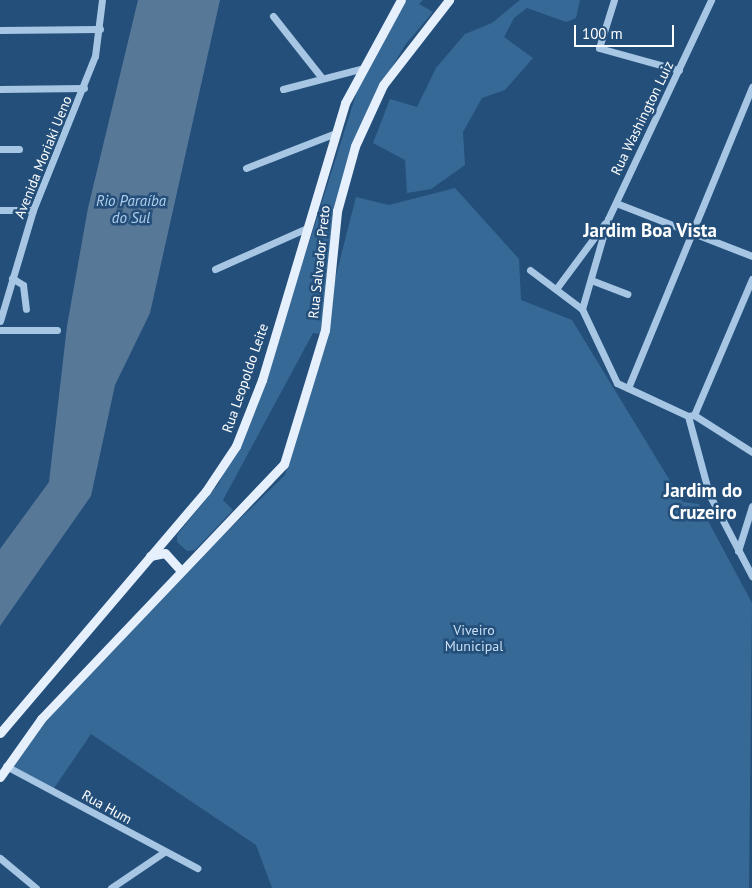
<!DOCTYPE html>
<meta charset="utf-8">
<style>
body{margin:0}
#map{position:relative;width:752px;height:888px;overflow:hidden;background:#244f7a;font-family:"PT Sans",sans-serif}
div>[style]{position:absolute}
.green>*{inset:0;background:#376997}
.water>*{inset:0;background:#587898}
.minor>*{height:7px;margin:-3.5px;padding:0 3.5px;transform-origin:3.5px;border-radius:3.5px;background:#a6c6e4}
.major>*{height:9px;margin:-4.5px;padding:0 4.5px;transform-origin:4.5px;border-radius:4.5px;background:#e6f0fc}
span{translate:-50% -50%;white-space:nowrap;text-align:center;line-height:1.15;-webkit-text-stroke:5px #244f7a;paint-order:stroke}
.street-label{font-size:14px;color:#fff}
.park-label{font-size:14px;color:#c9dff4}
.water-label{font-size:15px;color:#b1d0ec;font-style:italic}
.district-label{font-size:19px;color:#fff;font-weight:700}
.scale{position:absolute;left:574px;top:25px;width:100px;height:22px;box-sizing:border-box;border:2px solid #fff;border-top:0;padding-left:6px;font-size:15px;line-height:18px;white-space:nowrap;color:#fff;-webkit-text-stroke:4px #244f7a;paint-order:stroke}
</style>
<div id="map">
<div class="green">
<i style="clip-path:polygon(404px 0,423px 0,419px 4px,433px 12px,405px 45px,382px 84px,334px 210px,321px 334px,313px 333px,223px 500px,233px 510px,195px 550px,187px 551px,177px 542px,177px 535px,219px 483px,257px 407px,360px 82px)"></i>
<i style="clip-path:polygon(520px 0,580px 0,576px 18px,566px 22px,527px 8px,514px 18px,504px 37px,533px 58px,505px 90px,482px 98px,463px 132px,465px 165px,431px 189px,407px 193px,405px 160px,373px 143px,390px 99px,417px 107px,436px 68px,465px 34px,492px 23px)"></i>
<i style="clip-path:polygon(455px 188px,519px 259px,521px 300px,572px 320px,683px 502px,699px 504px,752px 603px,749px 888px,272px 888px,256px 845px,91px 734px,52px 791px,6px 766px,132px 624px,285px 475px,356px 197px,389px 205px)"></i>
</div>
<div class="water">
<i style="clip-path:polygon(138px 0,220px 0,150px 313px,115px 385px,91px 496px,0 626px,0 549px,49px 482px,67px 326px,88px 208px)"></i>
</div>
<div class="minor">
<i style="left:614px;top:0;width:50px;rotate:107.4deg"></i>
<i style="left:599px;top:48px;width:83px;rotate:15.4deg"></i>
<i style="left:273px;top:16px;width:79px;rotate:51.7deg"></i>
<i style="left:0;top:30px;width:100px;rotate:-0.6deg"></i>
<i style="left:0;top:89px;width:84px;rotate:-0.7deg"></i>
<i style="left:283px;top:89px;width:80px;rotate:-14.6deg"></i>
<i style="left:0;top:149px;width:19px"></i>
<i style="left:246px;top:168px;width:97px;rotate:-21.3deg"></i>
<i style="left:616px;top:203px;width:146px;rotate:21.3deg"></i>
<i style="left:0;top:210px;width:33px"></i>
<i style="left:215px;top:269px;width:101px;rotate:-24deg"></i>
<i style="left:530px;top:270px;width:65px;rotate:36.9deg"></i>
<i style="left:582px;top:309px;width:82px;rotate:64.7deg"></i>
<i style="left:617px;top:383px;width:78px;rotate:24.9deg"></i>
<i style="left:688px;top:416px;width:81px;rotate:74.9deg"></i>
<i style="left:709px;top:494px;width:93px;rotate:62.3deg"></i>
<i style="left:12px;top:278px;width:13px;rotate:32deg"></i>
<i style="left:23px;top:285px;width:24px;rotate:83deg"></i>
<i style="left:591px;top:280px;width:39px;rotate:21deg"></i>
<i style="left:556px;top:289px;width:82px;rotate:-53.4deg"></i>
<i style="left:582px;top:309px;width:94px;rotate:-73.9deg"></i>
<i style="left:608px;top:219px;width:242px;rotate:-64.8deg"></i>
<i style="left:0;top:321px;width:116px;rotate:-73.4deg"></i>
<i style="left:33px;top:210px;width:166px;rotate:-68.1deg"></i>
<i style="left:95px;top:56px;width:56px;rotate:-82.9deg"></i>
<i style="left:0;top:330px;width:57px"></i>
<i style="left:628px;top:388px;width:326px;rotate:-67.6deg"></i>
<i style="left:694px;top:415px;width:69px;rotate:32.5deg"></i>
<i style="left:688px;top:416px;width:6px;rotate:-9deg"></i>
<i style="left:694px;top:415px;width:148px;rotate:-66.9deg"></i>
<i style="left:738px;top:551px;width:47px;rotate:-72.7deg"></i>
<i style="left:6px;top:766px;width:217px;rotate:28.1deg"></i>
<i style="left:0;top:858px;width:47px;rotate:39.8deg"></i>
<i style="left:111px;top:888px;width:64px;rotate:-34.2deg"></i>
</div>
<div class="major">
<i style="left:150px;top:556px;width:15px;rotate:-11deg"></i>
<i style="left:165px;top:553px;width:24px;rotate:48deg"></i>
<i style="left:0;top:733px;width:318px;rotate:-49.6deg"></i>
<i style="left:206px;top:491px;width:54px;rotate:-56.3deg"></i>
<i style="left:236px;top:446px;width:71px;rotate:-68.5deg"></i>
<i style="left:262px;top:380px;width:289px;rotate:-73.3deg"></i>
<i style="left:345px;top:103px;width:117px;rotate:-61.5deg"></i>
<i style="left:0;top:777px;width:71px;rotate:-54.7deg"></i>
<i style="left:41px;top:719px;width:352px;rotate:-46.4deg"></i>
<i style="left:284px;top:464px;width:140px;rotate:-73deg"></i>
<i style="left:325px;top:330px;width:120px;rotate:-84.2deg"></i>
<i style="left:337px;top:211px;width:67px;rotate:-74.5deg"></i>
<i style="left:355px;top:146px;width:67px;rotate:-65.3deg"></i>
<i style="left:383px;top:85px;width:108px;rotate:-52.2deg"></i>
</div>
<div class="street-label">
<span style="left:642px;top:118px;rotate:-64deg">Rua Washington Luiz</span>
<span style="left:43px;top:157px;rotate:-68deg">Avenida Moriaki Ueno</span>
<span style="left:319px;top:262px;rotate:-84deg">Rua Salvador Preto</span>
<span style="left:245px;top:378px;rotate:-71deg">Rua Leopoldo Leite</span>
<span style="left:107px;top:807px;rotate:29deg">Rua Hum</span>
</div>
<div class="park-label">
<span style="left:474px;top:638px">Viveiro<br>Municipal</span>
</div>
<div class="water-label">
<span style="left:131px;top:209px">Rio Paraíba<br>do Sul</span>
</div>
<div class="district-label">
<span style="left:650px;top:231px">Jardim Boa Vista</span>
<span style="left:703px;top:502px">Jardim do<br>Cruzeiro</span>
</div>
<div class="scale">100 m</div>
</div>
